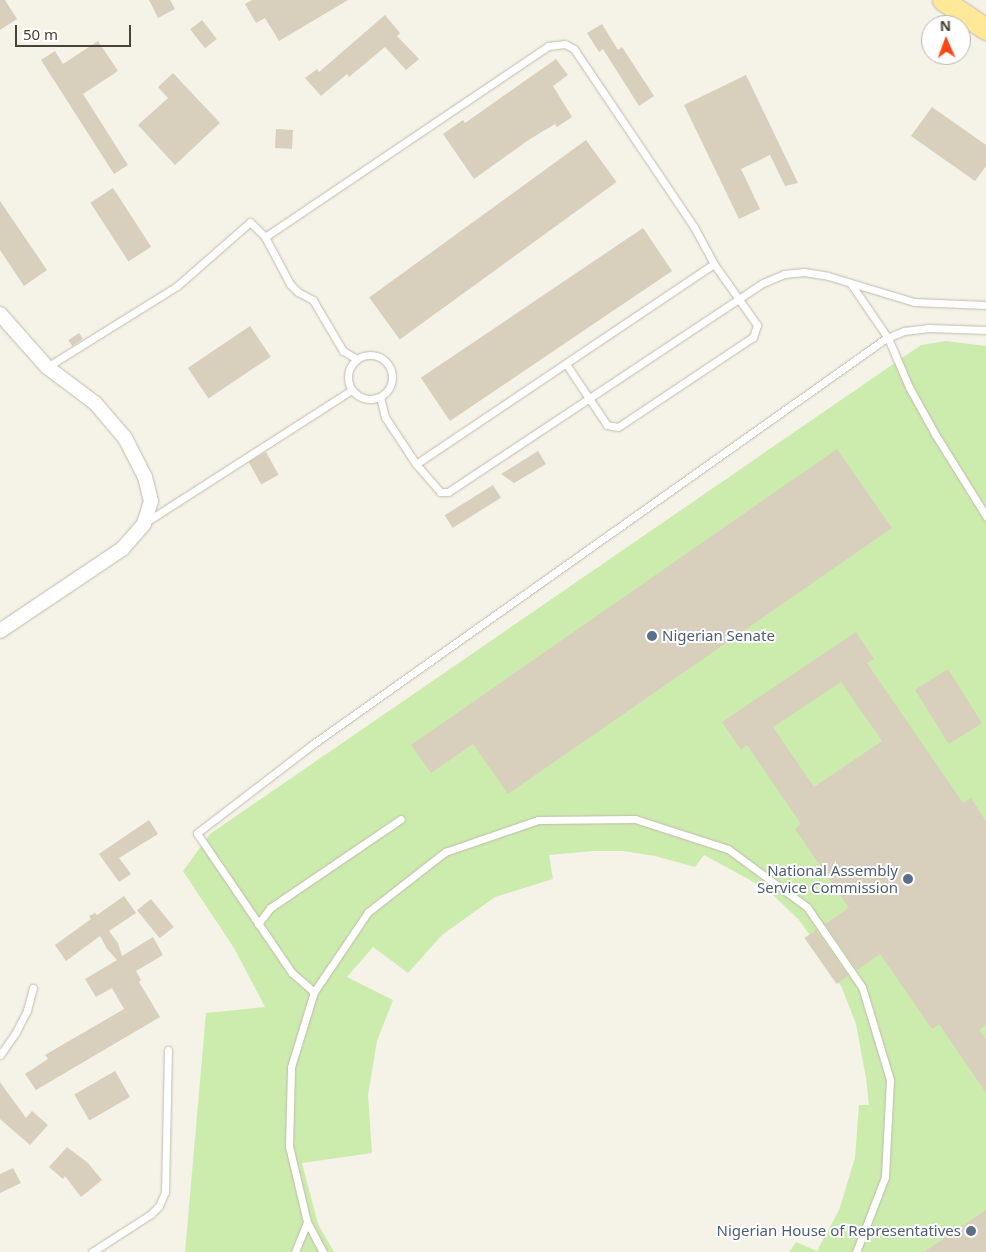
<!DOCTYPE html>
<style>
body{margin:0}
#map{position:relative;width:986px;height:1252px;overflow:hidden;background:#f5f2e8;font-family:"Noto Sans",sans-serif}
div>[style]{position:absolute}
.green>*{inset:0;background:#ccecae}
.building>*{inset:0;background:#d8cfbd;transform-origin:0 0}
.roads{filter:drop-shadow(0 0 1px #c2bbaa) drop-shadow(0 0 1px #c2bbaa)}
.lane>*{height:7px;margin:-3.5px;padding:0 3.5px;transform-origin:3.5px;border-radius:3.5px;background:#fff}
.lane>.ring{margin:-3.5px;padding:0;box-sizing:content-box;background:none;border:7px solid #fff;border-radius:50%}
.street>*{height:14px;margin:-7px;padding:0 7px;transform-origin:7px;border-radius:7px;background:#fff}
.primary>*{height:21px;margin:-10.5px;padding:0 10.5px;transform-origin:10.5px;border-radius:10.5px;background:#ffe897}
.dots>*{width:14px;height:14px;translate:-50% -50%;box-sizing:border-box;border:2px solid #fff;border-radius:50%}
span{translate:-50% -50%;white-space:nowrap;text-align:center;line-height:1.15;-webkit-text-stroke:4px #fff;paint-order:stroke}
.service-label{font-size:15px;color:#4e5e75}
.left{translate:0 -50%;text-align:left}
.right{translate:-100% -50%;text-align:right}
.north{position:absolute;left:921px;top:15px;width:50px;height:50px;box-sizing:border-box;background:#fff;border:1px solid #b6b4af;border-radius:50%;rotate:358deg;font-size:14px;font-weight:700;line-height:20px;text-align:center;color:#494336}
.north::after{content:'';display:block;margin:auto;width:18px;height:22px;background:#ff4715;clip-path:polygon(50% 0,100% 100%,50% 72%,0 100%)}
.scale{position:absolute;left:15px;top:25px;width:116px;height:22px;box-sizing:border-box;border:2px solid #494336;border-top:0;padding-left:6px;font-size:15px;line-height:18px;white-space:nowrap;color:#494336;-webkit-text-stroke:4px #fff;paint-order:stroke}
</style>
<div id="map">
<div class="green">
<i style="clip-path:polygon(946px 341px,986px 346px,986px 1252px,789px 1252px,796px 1242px,817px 1251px,839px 1210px,855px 1158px,859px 1105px,869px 1105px,866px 1078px,856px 1024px,842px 988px,814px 941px,799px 920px,772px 894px,750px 880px,704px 855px,695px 867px,655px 856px,623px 851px,593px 851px,549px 855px,553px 879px,495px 897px,442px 935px,408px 973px,373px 947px,347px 977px,393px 1000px,377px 1041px,368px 1095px,372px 1153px,302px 1163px,318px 1224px,334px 1252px,185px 1252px,206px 1013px,265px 1007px,234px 948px,183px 871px,210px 834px,921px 345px)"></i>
</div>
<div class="building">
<i style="clip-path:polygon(0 0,5px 0,17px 19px,0 30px)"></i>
<i style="clip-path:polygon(149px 0,170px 0,175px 9px,158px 18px)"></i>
<i style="clip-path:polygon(252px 0,348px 0,279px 41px,265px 18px,256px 23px,245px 4px)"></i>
<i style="clip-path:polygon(385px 15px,400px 33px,397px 36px,419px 59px,406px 70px,385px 47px,349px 77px,347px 74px,321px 96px,305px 78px,317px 69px,319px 72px)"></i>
<i style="left:202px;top:20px;width:24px;height:15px;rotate:52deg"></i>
<i style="clip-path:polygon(602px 24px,618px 50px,622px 47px,654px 96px,639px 106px,603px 49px,599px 52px,587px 33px)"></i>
<i style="clip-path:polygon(98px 41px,118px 71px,83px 94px,128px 165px,114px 174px,41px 60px,55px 51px,63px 64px)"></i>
<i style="clip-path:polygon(556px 59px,568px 75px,553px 86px,572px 117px,557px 127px,555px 124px,530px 139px,474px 179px,443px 134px,463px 120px,465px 123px)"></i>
<i style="clip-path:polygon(173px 73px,220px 123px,175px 165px,138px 125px,168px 98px,158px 87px)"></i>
<i style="clip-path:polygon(746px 75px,798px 183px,785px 186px,770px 155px,741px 169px,760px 209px,739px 219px,684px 105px)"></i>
<i style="clip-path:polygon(932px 107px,986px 145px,986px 166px,975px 181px,911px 136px)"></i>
<i style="left:276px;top:129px;width:17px;height:19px;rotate:3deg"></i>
<i style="left:586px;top:140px;width:52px;height:268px;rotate:54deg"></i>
<i style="left:113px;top:188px;width:70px;height:27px;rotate:57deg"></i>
<i style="clip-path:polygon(0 201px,47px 270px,24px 286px,0 250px)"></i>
<i style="left:643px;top:228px;width:52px;height:268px;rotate:56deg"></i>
<i style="left:250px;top:326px;width:37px;height:75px;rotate:56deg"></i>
<i style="left:79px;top:333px;width:7px;height:13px;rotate:56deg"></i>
<i style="clip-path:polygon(837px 449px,892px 528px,508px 794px,473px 744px,431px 773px,411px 745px)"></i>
<i style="clip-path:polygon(538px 451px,546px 464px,514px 483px,501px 474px)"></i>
<i style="left:266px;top:452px;width:26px;height:20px;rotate:61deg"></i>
<i style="left:493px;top:485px;width:15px;height:57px;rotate:58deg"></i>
<i style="clip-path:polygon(evenodd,856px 632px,874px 659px,867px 663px,963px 803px,971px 798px,986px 821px,986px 1025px,979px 1030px,986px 1039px,986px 1093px,939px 1024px,932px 1029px,880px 954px,857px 970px,825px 924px,849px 908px,795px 829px,801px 824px,747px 745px,741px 750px,722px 722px,856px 632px,841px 682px,882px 741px,814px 787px,773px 727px,841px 682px)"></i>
<i style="left:948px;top:669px;width:64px;height:39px;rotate:58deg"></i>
<i style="clip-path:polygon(149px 820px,158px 834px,119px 858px,131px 874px,119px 882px,99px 854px)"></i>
<i style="clip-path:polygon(124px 896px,136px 913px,109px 931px,118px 943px,122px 956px,153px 937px,163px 955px,136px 971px,141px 980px,139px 982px,160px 1017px,36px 1090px,25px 1074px,48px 1059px,45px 1055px,124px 1009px,112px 988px,96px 997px,85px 979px,117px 960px,107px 949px,100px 936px,66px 961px,55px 945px,91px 919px,89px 916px,95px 913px,97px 915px)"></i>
<i style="left:151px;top:899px;width:36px;height:18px;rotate:51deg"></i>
<i style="left:816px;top:930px;width:56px;height:14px;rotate:55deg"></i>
<i style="left:115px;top:1071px;width:30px;height:47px;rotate:60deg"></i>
<i style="clip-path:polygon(0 1082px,26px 1118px,32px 1111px,48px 1125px,30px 1145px,0 1119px)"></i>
<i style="clip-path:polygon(67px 1147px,88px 1163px,102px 1180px,81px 1197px,65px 1176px,63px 1179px,49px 1167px)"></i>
<i style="clip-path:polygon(13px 1168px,21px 1183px,0 1193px,0 1174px)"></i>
<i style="clip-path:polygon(986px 1210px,986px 1252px,924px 1252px)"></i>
</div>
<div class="roads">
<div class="lane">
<i style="left:851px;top:284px;width:65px;rotate:55.6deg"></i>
<i style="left:888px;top:338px;width:53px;rotate:66.8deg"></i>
<i style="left:909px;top:387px;width:54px;rotate:61deg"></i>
<i style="left:935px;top:434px;width:97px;rotate:58.1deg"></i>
<i class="ring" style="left:348px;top:355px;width:37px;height:37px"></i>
<i style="left:357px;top:359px;width:16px;rotate:-150deg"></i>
<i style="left:343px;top:351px;width:59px;rotate:-120.5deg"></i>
<i style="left:313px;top:300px;width:17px;rotate:-152deg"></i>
<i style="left:298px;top:292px;width:11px;rotate:-135deg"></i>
<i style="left:290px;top:284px;width:53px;rotate:-118deg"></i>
<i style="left:265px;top:237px;width:341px;rotate:-34deg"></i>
<i style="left:548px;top:46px;width:17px;rotate:-7deg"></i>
<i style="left:565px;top:44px;width:10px;rotate:29deg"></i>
<i style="left:574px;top:49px;width:215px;rotate:56deg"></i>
<i style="left:694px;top:227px;width:42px;rotate:61.6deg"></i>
<i style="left:714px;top:264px;width:75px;rotate:54.8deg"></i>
<i style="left:757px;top:325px;width:13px;rotate:108deg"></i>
<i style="left:753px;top:337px;width:162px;rotate:146.3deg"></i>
<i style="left:618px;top:427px;width:11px;rotate:-170deg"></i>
<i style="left:607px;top:425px;width:73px;rotate:-123.9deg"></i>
<i style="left:47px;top:367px;width:153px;rotate:-31.9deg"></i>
<i style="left:177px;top:286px;width:97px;rotate:-41.2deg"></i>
<i style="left:250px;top:222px;width:21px;rotate:45deg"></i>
<i style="left:380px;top:397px;width:21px;rotate:76deg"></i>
<i style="left:385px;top:417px;width:56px;rotate:56.6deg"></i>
<i style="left:416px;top:464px;width:37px;rotate:49deg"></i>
<i style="left:440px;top:492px;width:8px"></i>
<i style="left:448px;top:492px;width:378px;rotate:-33.6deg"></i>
<i style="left:763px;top:283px;width:23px;rotate:-23deg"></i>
<i style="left:784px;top:274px;width:20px;rotate:-6deg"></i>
<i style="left:804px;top:272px;width:24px;rotate:9deg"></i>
<i style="left:828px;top:276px;width:90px;rotate:16.8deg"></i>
<i style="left:914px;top:302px;width:72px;rotate:2.4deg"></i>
<i style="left:416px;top:464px;width:359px;rotate:-33.9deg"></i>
<i style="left:146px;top:522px;width:245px;rotate:-32.7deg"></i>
<i style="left:258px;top:924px;width:20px;rotate:-53deg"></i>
<i style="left:270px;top:908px;width:158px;rotate:-34.2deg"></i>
<i style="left:314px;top:992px;width:29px;rotate:-139deg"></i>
<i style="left:292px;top:973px;width:169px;rotate:-124.2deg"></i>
<i style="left:197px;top:833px;width:146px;rotate:-37.5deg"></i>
<i style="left:313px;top:744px;width:701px;rotate:-35.3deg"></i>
<i style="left:885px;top:339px;width:21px;rotate:-23deg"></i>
<i style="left:904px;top:331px;width:25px;rotate:-7deg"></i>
<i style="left:929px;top:328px;width:57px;rotate:2deg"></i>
<i style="left:0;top:1055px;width:28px;rotate:-55deg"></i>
<i style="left:16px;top:1032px;width:25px;rotate:-63deg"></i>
<i style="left:27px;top:1010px;width:23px;rotate:-75deg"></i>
<i style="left:92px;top:1252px;width:70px;rotate:-32.8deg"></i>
<i style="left:151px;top:1214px;width:11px;rotate:-45deg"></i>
<i style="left:159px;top:1206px;width:15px;rotate:-67deg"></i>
<i style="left:165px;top:1192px;width:142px;rotate:-88.8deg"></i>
<i style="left:295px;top:1252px;width:32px;rotate:-68deg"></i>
<i style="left:323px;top:1252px;width:34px;rotate:-118deg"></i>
<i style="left:307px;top:1222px;width:78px;rotate:-103.3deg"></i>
<i style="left:289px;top:1146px;width:79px;rotate:-88.5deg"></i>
<i style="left:291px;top:1067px;width:78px;rotate:-73deg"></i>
<i style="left:314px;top:992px;width:97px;rotate:-56deg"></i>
<i style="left:368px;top:912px;width:98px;rotate:-37.9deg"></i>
<i style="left:445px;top:852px;width:98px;rotate:-19deg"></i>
<i style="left:538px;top:820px;width:97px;rotate:-0.6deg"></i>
<i style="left:635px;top:819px;width:98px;rotate:17.9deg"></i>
<i style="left:728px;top:849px;width:98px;rotate:36.3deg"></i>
<i style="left:807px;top:907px;width:97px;rotate:55.5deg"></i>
<i style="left:862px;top:987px;width:97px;rotate:73.2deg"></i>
<i style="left:890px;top:1080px;width:97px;rotate:93deg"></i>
<i style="left:885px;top:1177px;width:80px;rotate:111.1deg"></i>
</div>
<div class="street">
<i style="left:0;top:314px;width:71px;rotate:48.4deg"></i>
<i style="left:47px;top:367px;width:60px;rotate:36.9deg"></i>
<i style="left:95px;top:403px;width:46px;rotate:49.4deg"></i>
<i style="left:125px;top:438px;width:44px;rotate:62.9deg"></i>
<i style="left:145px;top:477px;width:25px;rotate:76deg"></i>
<i style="left:151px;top:501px;width:24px;rotate:107deg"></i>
<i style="left:144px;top:524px;width:33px;rotate:131deg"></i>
<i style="left:122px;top:549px;width:147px;rotate:146.1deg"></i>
</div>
<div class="primary">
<i style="left:943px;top:0;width:52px;rotate:34deg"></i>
</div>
</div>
<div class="dots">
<i style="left:652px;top:636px;background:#5c6f8a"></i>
<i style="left:908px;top:879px;background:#5c6f8a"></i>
<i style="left:971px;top:1231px;background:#5c6f8a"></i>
</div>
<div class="service-label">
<span class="left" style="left:662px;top:636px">Nigerian Senate</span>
<span class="right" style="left:898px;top:879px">National Assembly<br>Service Commission</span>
<span class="right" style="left:961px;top:1231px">Nigerian House of Representatives</span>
</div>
<div class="north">N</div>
<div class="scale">50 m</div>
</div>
